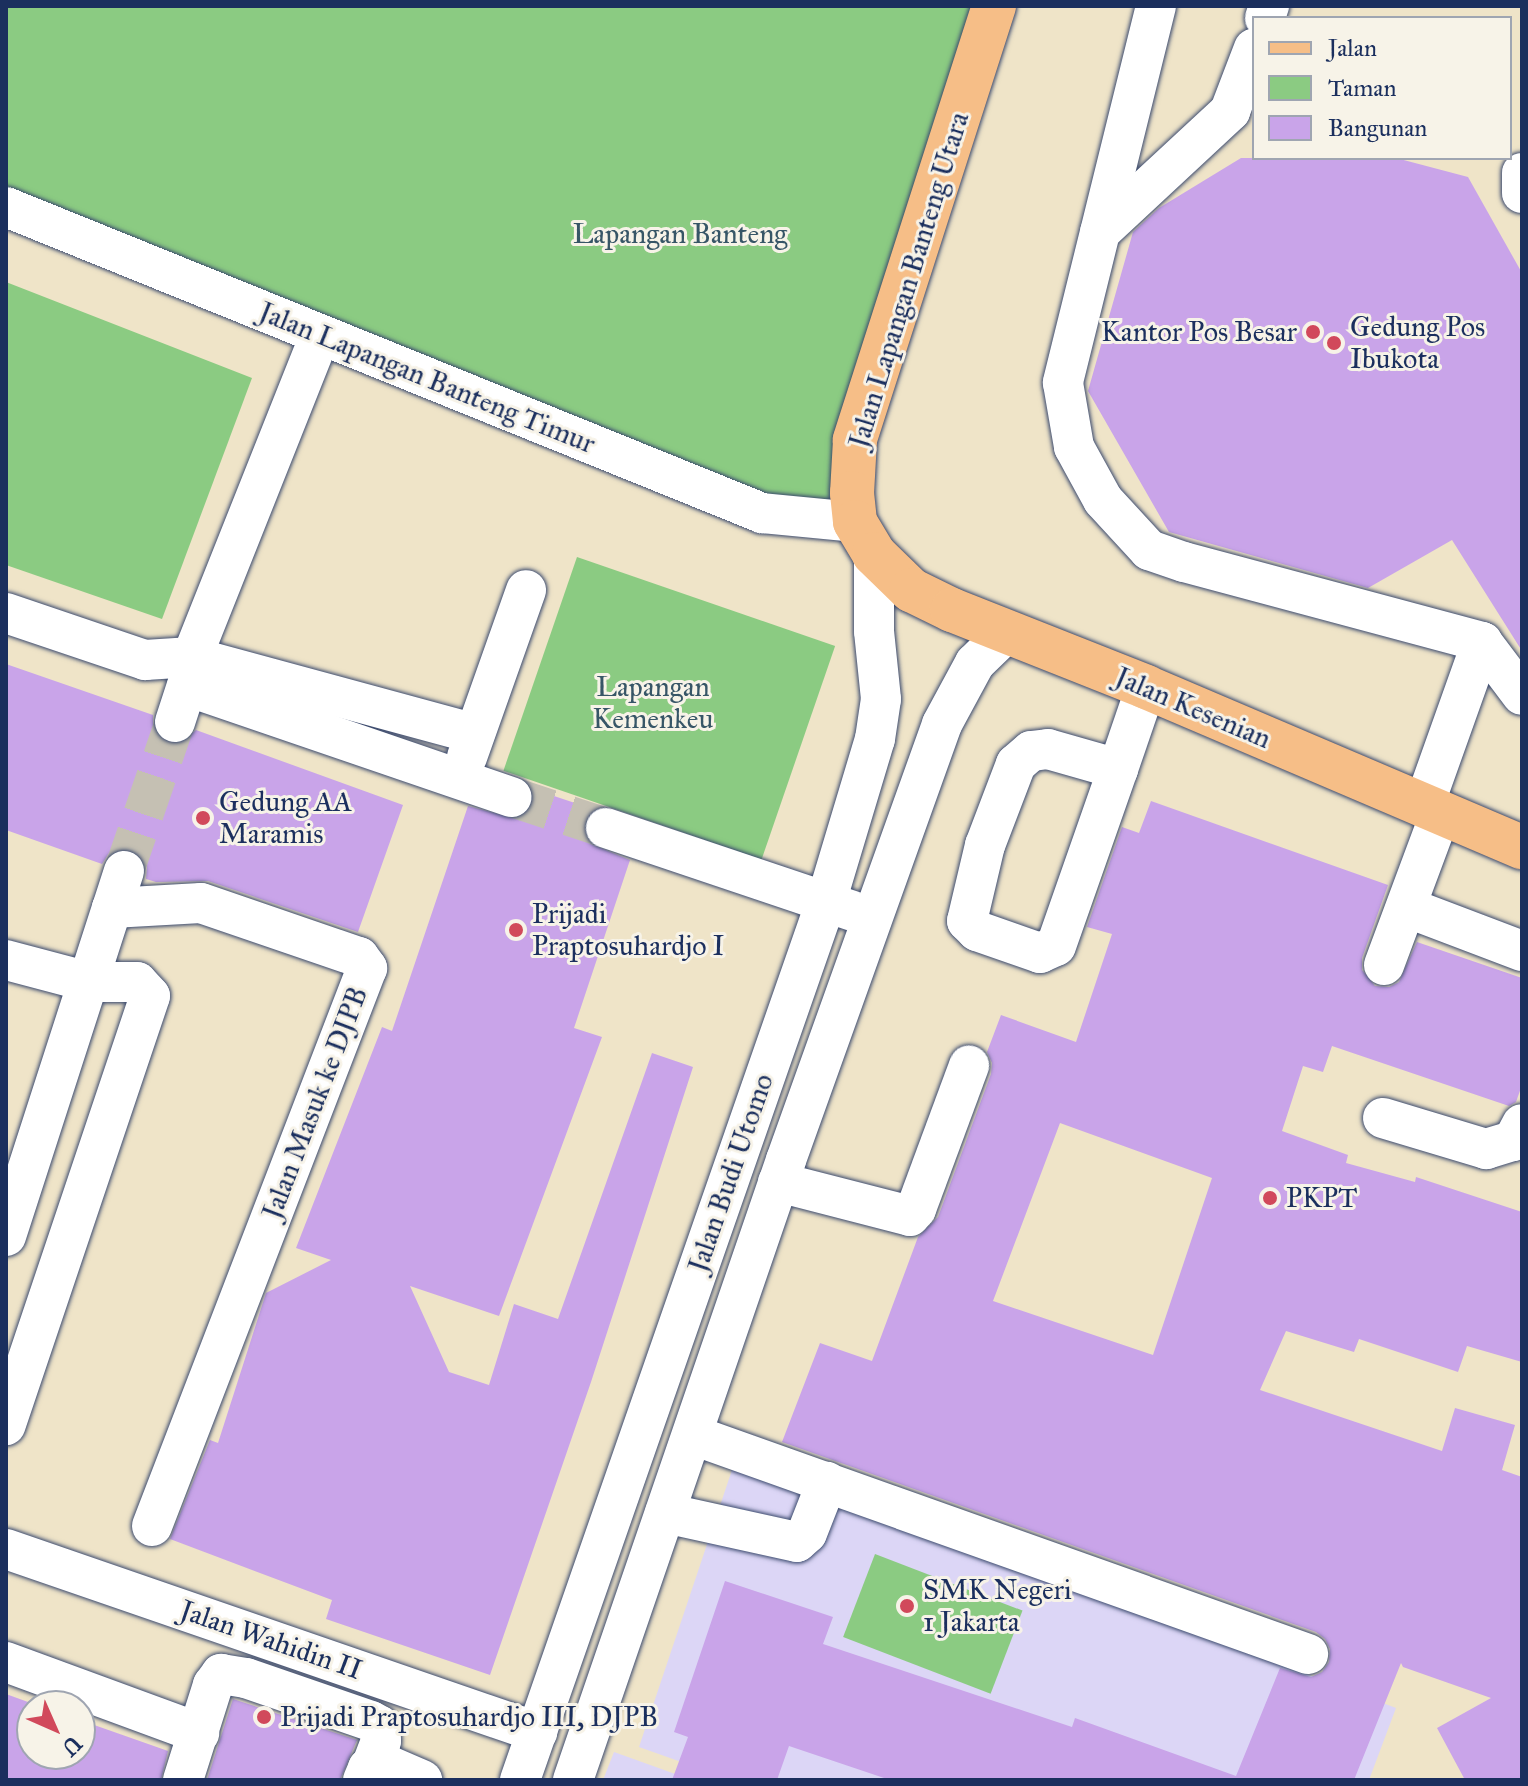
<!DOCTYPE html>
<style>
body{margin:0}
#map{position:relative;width:1528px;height:1786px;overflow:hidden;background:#efe4c8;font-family:"IM FELL Great Primer",serif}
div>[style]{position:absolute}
.built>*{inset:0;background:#dcd6f6}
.green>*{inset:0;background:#8bcb82;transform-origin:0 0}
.building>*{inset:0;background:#c9a4e9}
.minor-tunnel>*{height:40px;margin-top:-20px;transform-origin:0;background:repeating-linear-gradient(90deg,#c5c0b3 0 40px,transparent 0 60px)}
.roads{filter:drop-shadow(0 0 2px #3b4a6e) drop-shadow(0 0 2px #3b4a6e)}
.minor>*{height:40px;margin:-20px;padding:0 20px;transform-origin:20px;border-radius:20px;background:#fff}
.major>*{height:44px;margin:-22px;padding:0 22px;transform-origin:22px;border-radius:22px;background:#f6be87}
.dots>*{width:22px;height:22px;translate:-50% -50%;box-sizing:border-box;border:4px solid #f7f3e8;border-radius:50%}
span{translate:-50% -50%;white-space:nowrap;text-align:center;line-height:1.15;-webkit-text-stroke:6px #f7f3e8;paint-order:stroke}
.park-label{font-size:28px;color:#375667}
.street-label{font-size:28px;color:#1b2f5e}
.poi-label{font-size:28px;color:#1b2f5e}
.left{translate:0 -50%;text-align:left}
.right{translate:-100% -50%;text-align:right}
.frame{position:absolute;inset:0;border:8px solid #1b2f5e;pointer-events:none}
.legend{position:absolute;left:1252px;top:16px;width:260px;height:144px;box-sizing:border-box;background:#f7f3e8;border:2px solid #9fa5b1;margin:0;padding:10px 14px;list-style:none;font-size:24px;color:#1b2f5e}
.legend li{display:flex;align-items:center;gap:16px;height:40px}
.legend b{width:40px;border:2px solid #9fa5b1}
.north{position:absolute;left:16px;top:1690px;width:80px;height:80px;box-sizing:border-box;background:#f7f3e8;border:2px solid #9fa5b1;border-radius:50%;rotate:135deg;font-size:22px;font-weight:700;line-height:32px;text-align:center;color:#1b2f5e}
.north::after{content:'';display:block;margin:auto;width:28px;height:36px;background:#d1495b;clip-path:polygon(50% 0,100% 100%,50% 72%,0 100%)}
</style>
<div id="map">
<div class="built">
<i style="clip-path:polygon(736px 1458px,1396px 1708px,1369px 1780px,732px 1780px,639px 1747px)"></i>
<i style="clip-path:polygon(614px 1752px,692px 1780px,603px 1780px)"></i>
</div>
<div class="green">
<i style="clip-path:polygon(6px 6px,994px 6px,852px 493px,804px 519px,6px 207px)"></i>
<i style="clip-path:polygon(6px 282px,252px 378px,162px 619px,6px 565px)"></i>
<i style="left:577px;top:557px;width:273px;height:226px;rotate:19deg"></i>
<i style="left:875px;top:1554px;width:158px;height:89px;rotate:21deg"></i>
</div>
<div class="building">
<i style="clip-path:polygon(1241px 158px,1396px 158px,1468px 177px,1522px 273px,1522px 651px,1452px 540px,1368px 588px,1169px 532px,1088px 391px,1133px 232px,1159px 208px)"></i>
<i style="clip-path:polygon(6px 664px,153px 715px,153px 727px,167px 743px,180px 744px,196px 730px,403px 805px,358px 932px,208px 881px,156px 882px,146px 879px,147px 867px,142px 856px,130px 849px,109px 853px,102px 864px,6px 830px)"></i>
<i style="clip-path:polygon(533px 789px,593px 809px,584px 821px,588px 843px,630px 860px,574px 1028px,602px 1037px,499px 1316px,410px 1286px,449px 1372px,489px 1385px,514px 1304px,558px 1319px,652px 1053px,693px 1067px,591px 1382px,490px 1675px,326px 1619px,332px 1600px,170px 1539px,210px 1440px,218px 1443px,266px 1293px,331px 1260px,296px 1248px,382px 1027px,392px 1031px,468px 806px,517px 819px,533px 805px)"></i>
<i style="clip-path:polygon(evenodd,1151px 801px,1388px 885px,1362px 958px,1362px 970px,1375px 986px,1389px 987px,1399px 982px,1417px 942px,1522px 978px,1522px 1085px,1516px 1102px,1509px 1106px,1332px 1046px,1323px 1072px,1303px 1066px,1282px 1131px,1348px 1155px,1346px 1163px,1415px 1182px,1416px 1177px,1522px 1212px,1522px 1362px,1467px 1346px,1458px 1372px,1359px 1339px,1354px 1352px,1286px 1331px,1260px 1390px,1442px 1451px,1455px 1408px,1515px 1425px,1502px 1470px,1522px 1477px,1522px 1780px,1465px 1780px,1437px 1728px,1491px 1698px,1403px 1667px,1401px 1663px,1354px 1780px,890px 1780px,789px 1746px,777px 1780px,672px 1780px,688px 1737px,674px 1732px,725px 1581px,833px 1617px,823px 1644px,1072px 1727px,1075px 1718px,1236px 1776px,1280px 1668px,1311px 1677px,1322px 1672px,1329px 1662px,1330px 1649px,1325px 1639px,1316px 1632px,782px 1442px,820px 1343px,872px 1361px,918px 1237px,938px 1217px,991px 1074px,992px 1063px,987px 1052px,1001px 1015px,1076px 1042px,1112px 934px,1087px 927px,1122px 827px,1139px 833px,1151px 801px,1060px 1123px,1212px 1178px,1153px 1355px,993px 1301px,1060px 1123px)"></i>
<i style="clip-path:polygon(6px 1694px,39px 1706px,32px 1706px,32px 1754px,80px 1754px,80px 1720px,168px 1751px,161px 1780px,6px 1780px)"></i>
<i style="clip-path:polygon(233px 1699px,357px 1740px,340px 1780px,207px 1780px)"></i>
</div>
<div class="minor-tunnel">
<i style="left:512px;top:797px;width:99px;rotate:18.3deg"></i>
<i style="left:124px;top:871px;width:157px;rotate:-71.1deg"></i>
</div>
<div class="roads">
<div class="minor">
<i style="left:1156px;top:6px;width:388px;rotate:103.9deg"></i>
<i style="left:1063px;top:383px;width:65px;rotate:80.2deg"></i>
<i style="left:1074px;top:447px;width:60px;rotate:61.3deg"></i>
<i style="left:1103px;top:500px;width:68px;rotate:47.4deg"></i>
<i style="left:1149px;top:550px;width:37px;rotate:19deg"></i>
<i style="left:1184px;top:562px;width:309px;rotate:15deg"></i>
<i style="left:1482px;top:642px;width:66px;rotate:53deg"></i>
<i style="left:1265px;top:18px;width:13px;rotate:-72deg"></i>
<i style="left:1522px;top:173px;width:20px;rotate:90deg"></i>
<i style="left:6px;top:207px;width:816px;rotate:22.04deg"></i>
<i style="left:762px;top:513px;width:93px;rotate:5.5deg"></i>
<i style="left:1100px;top:232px;width:178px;rotate:-42.9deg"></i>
<i style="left:1230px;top:111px;width:67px;rotate:-69.1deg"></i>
<i style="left:6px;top:613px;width:147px;rotate:18.7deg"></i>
<i style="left:145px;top:660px;width:47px;rotate:-3.7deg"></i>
<i style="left:192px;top:657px;width:347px;rotate:-68.3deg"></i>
<i style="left:188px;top:683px;width:26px;rotate:-81deg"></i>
<i style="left:192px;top:657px;width:293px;rotate:15.2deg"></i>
<i style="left:175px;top:722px;width:38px;rotate:-72deg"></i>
<i style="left:187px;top:686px;width:343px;rotate:18.9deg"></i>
<i style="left:467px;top:757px;width:177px;rotate:-70.5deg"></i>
<i style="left:1118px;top:769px;width:73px;rotate:-164.1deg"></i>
<i style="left:1048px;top:749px;width:17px;rotate:173deg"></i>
<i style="left:1031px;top:751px;width:20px;rotate:139deg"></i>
<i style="left:1016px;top:764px;width:87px;rotate:110.9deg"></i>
<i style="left:985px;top:845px;width:78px;rotate:103.3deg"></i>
<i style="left:967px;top:921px;width:14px;rotate:45deg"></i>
<i style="left:977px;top:931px;width:67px;rotate:19.2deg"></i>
<i style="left:1040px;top:953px;width:17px;rotate:-24deg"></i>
<i style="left:1056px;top:946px;width:188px;rotate:-70.7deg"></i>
<i style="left:1118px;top:769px;width:87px;rotate:-71.1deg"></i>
<i style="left:1424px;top:805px;width:173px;rotate:-70.4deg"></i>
<i style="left:606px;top:828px;width:260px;rotate:18.6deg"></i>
<i style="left:124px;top:871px;width:39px;rotate:108deg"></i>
<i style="left:112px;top:908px;width:89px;rotate:-3.2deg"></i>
<i style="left:201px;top:903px;width:167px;rotate:18.9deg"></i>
<i style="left:359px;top:957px;width:14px;rotate:54deg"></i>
<i style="left:367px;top:968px;width:598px;rotate:111.07deg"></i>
<i style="left:1406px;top:907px;width:124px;rotate:20.8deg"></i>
<i style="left:6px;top:960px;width:86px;rotate:14.8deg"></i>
<i style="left:89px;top:982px;width:48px"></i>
<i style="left:137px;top:982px;width:19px;rotate:47deg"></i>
<i style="left:150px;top:996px;width:453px;rotate:108.6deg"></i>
<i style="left:1384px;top:965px;width:163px;rotate:-69.6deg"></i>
<i style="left:1383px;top:1118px;width:108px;rotate:16.8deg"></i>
<i style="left:1486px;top:1149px;width:28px;rotate:-17deg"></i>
<i style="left:1513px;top:1141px;width:19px;rotate:-62deg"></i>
<i style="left:778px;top:1182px;width:136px;rotate:14.4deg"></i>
<i style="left:910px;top:1216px;width:9px;rotate:-49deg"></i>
<i style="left:916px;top:1209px;width:153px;rotate:-69.7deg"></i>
<i style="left:6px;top:1236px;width:345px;rotate:-72.1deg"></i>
<i style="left:693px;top:1435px;width:653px;rotate:19.6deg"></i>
<i style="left:665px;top:1513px;width:135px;rotate:12.4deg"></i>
<i style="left:797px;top:1542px;width:13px;rotate:-42deg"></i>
<i style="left:807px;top:1533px;width:55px;rotate:-68.6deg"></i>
<i style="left:6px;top:1549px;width:562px;rotate:19.02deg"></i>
<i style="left:6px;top:1662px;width:206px;rotate:20.2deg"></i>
<i style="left:183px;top:1780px;width:100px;rotate:-72.5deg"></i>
<i style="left:213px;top:1685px;width:14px;rotate:-54deg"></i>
<i style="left:221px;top:1674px;width:25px;rotate:9deg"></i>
<i style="left:246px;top:1678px;width:132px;rotate:19deg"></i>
<i style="left:371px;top:1721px;width:10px;rotate:29deg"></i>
<i style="left:380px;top:1726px;width:15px;rotate:86deg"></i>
<i style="left:381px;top:1741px;width:22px;rotate:111deg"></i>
<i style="left:363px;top:1780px;width:13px;rotate:-67deg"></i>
<i style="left:368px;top:1768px;width:13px;rotate:-27deg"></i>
<i style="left:380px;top:1762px;width:46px;rotate:23.2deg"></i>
<i style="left:520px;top:1780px;width:930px;rotate:-70.79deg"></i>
<i style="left:826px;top:902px;width:170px;rotate:-73.3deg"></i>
<i style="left:875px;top:739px;width:40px;rotate:-81.5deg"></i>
<i style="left:881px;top:699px;width:68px;rotate:-95.9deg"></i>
<i style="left:874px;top:631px;width:77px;rotate:-90deg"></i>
<i style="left:573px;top:1780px;width:656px;rotate:-71.04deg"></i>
<i style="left:786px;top:1160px;width:463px;rotate:-70.3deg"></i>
<i style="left:942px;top:724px;width:69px;rotate:-61.6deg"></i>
<i style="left:975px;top:663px;width:45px;rotate:-44.1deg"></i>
</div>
<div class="major">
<i style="left:994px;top:6px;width:456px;rotate:107.8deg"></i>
<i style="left:855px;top:440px;width:53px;rotate:93.2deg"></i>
<i style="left:852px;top:493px;width:29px;rotate:84deg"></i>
<i style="left:855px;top:522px;width:37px;rotate:59deg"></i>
<i style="left:874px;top:554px;width:52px;rotate:44.2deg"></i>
<i style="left:911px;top:590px;width:46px;rotate:26deg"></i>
<i style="left:952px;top:610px;width:209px;rotate:21.6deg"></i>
<i style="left:1146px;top:687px;width:409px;rotate:23.1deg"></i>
</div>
</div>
<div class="dots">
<i style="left:1313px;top:332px;background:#d1495b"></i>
<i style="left:1334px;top:343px;background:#d1495b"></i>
<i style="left:203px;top:818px;background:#d1495b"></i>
<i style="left:516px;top:930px;background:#d1495b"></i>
<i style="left:1270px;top:1198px;background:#d1495b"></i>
<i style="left:907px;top:1606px;background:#d1495b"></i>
<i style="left:264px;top:1717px;background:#d1495b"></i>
</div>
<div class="park-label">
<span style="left:680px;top:234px">Lapangan Banteng</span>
<span style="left:653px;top:703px">Lapangan<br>Kemenkeu</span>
</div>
<div class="street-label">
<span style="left:909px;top:280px;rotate:-73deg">Jalan Lapangan Banteng Utara</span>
<span style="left:427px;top:378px;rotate:22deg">Jalan Lapangan Banteng Timur</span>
<span style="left:1193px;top:708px;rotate:23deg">Jalan Kesenian</span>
<span style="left:315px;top:1103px;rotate:-69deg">Jalan Masuk ke DJPB</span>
<span style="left:731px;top:1173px;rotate:-71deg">Jalan Budi Utomo</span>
<span style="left:271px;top:1640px;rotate:19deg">Jalan Wahidin II</span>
</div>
<div class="poi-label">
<span class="left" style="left:1350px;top:343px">Gedung Pos<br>Ibukota</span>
<span class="right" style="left:1297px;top:332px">Kantor Pos Besar</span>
<span class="left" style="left:219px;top:818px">Gedung AA<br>Maramis</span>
<span class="left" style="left:532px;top:930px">Prijadi<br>Praptosuhardjo I</span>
<span class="left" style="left:1286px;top:1198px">PKPT</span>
<span class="left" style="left:923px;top:1606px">SMK Negeri<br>1 Jakarta</span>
<span class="left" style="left:280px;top:1717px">Prijadi Praptosuhardjo III, DJPB</span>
</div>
<div class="frame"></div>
<ul class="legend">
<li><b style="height:10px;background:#f6be87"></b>Jalan</li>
<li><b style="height:22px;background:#8bcb82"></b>Taman</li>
<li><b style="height:22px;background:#c9a4e9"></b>Bangunan</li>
</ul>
<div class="north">U</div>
</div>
